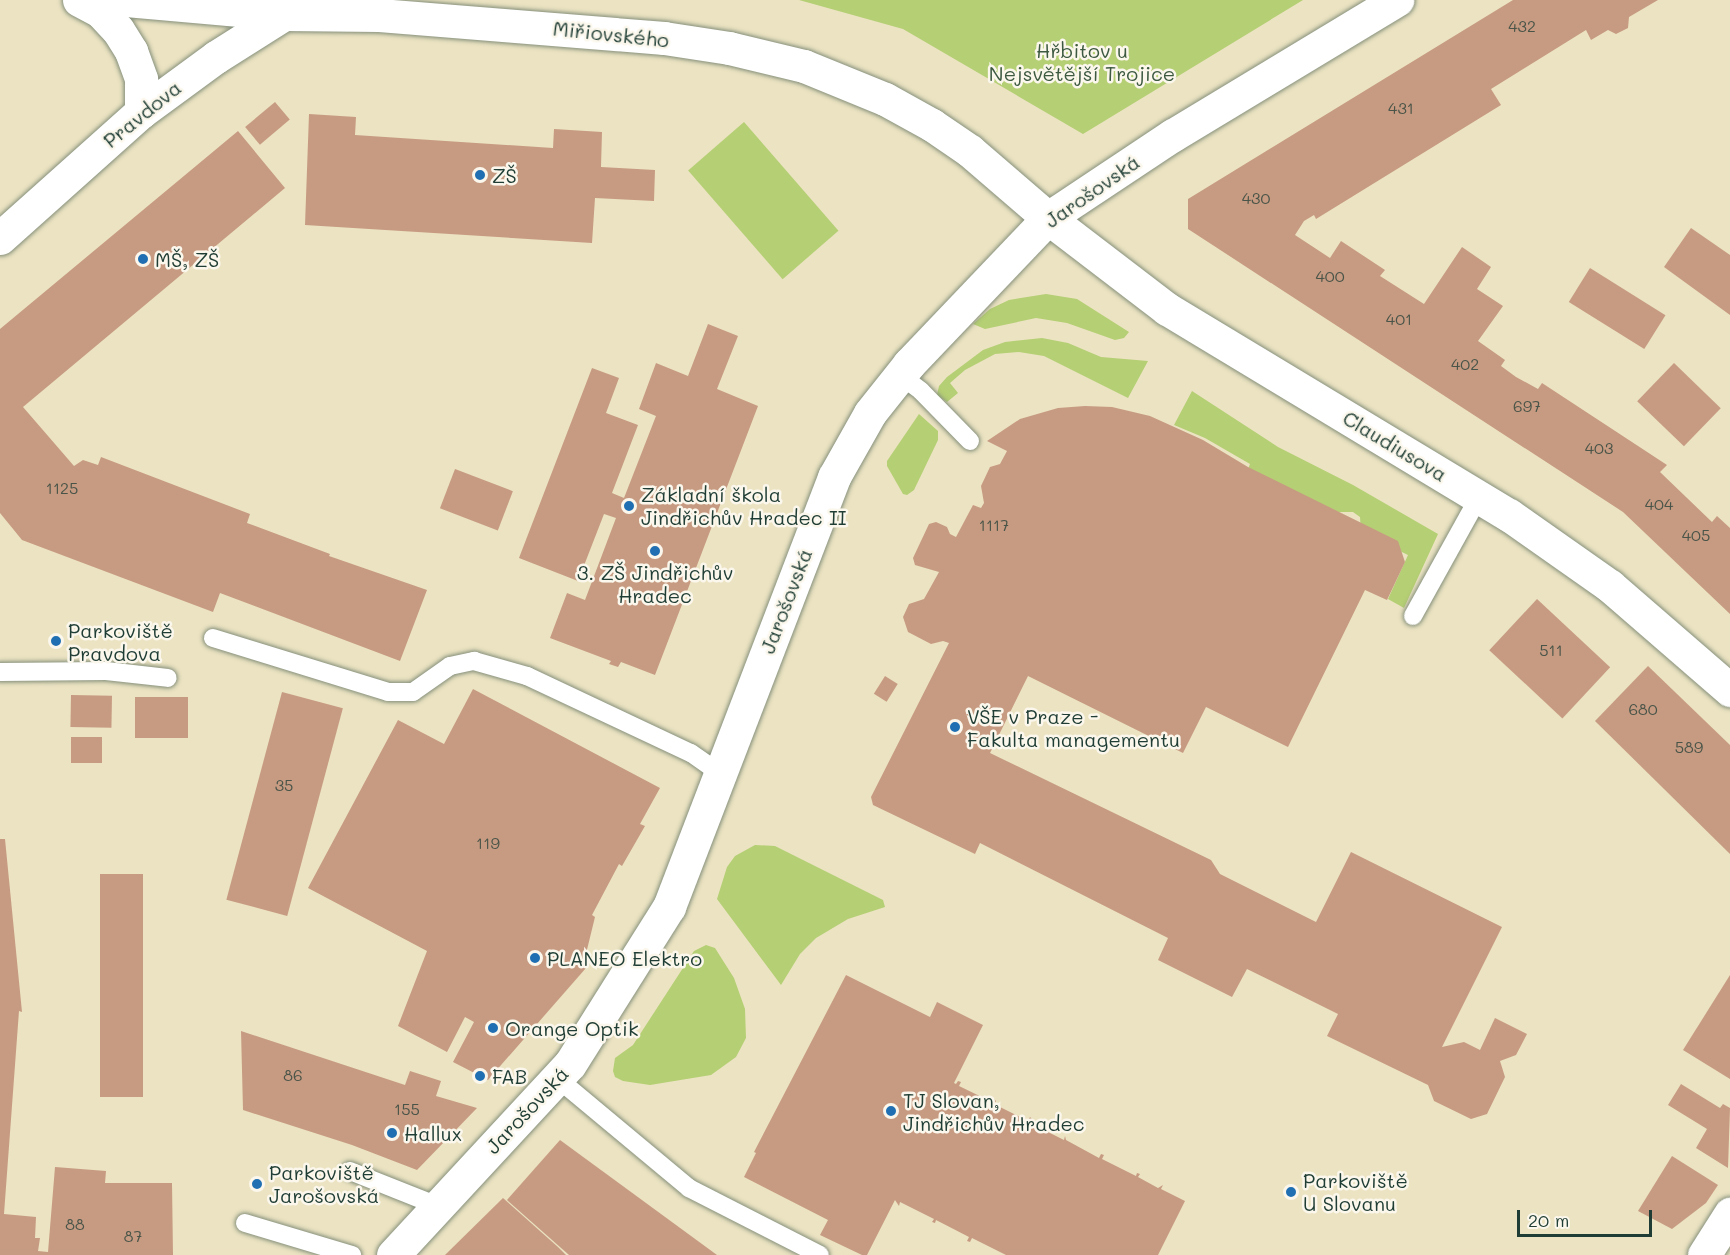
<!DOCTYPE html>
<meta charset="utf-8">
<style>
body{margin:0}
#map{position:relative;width:1730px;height:1255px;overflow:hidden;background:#ebe3c2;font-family:Mali,sans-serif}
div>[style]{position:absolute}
.green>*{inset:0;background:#b5cf74;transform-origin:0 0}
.building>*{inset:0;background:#c79b82;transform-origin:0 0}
.roads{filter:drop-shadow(0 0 2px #85907b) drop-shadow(0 0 2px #85907b)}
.lane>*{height:18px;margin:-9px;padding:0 9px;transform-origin:9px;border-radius:9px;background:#fff}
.street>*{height:33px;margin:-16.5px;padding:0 16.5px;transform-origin:16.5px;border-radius:16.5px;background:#fff}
.dots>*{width:16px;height:16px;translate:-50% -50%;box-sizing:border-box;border:3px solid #fbf7ec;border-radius:50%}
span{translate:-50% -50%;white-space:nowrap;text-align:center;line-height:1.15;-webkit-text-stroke:5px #fbf7ec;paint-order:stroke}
.number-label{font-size:16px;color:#495448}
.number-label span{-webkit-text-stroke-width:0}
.street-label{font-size:20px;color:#1f3d34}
.park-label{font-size:20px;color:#3d5a41}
.poi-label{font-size:20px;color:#1f3d34}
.left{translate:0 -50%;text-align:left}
.scale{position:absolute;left:1517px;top:1210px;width:135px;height:27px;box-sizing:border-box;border:3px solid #1f3d34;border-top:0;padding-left:8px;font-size:18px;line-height:21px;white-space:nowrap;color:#1f3d34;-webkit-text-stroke:4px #fbf7ec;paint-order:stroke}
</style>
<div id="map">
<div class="green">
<i style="clip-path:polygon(799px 0,1303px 0,1083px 134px,903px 29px)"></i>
<i style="left:744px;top:122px;width:144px;height:74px;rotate:49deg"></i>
<i style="clip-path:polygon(1046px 294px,1077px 299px,1129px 332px,1124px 338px,1115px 340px,1067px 323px,1036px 318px,985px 329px,973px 324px,990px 309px,1009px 300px)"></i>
<i style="clip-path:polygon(1042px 338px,1068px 343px,1101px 357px,1148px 361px,1128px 398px,1044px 356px,1019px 352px,995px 354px,965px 370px,950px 383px,958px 393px,947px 402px,937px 395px,939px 386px,947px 377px,983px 350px,1005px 342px)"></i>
<i style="clip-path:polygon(1192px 391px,1278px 447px,1353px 485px,1438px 534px,1404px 608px,1388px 599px,1408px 555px,1361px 532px,1360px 517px,1353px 512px,1338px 512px,1247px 472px,1250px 464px,1205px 438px,1174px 425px)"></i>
<i style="clip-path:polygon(919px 414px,938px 431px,938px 440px,914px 490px,907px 495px,903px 494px,887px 466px,887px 461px)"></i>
<i style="clip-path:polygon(755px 845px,775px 846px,883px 900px,885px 907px,848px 919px,816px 938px,800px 954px,781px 985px,717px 899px,727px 867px,735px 856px)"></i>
<i style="clip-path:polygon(706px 945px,715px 948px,734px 978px,745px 1009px,746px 1038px,736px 1057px,711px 1075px,650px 1085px,623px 1081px,615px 1077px,613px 1071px,615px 1058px,633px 1045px,694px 951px)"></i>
</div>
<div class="building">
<i style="clip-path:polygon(1513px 0,1658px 0,1629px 17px,1628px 28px,1616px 34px,1608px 30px,1591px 40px,1586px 30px,1491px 89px,1501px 105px,1316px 219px,1314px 215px,1304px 221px,1295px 235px,1330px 258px,1341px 241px,1385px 270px,1380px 276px,1424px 304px,1462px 247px,1491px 267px,1477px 289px,1503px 306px,1478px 341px,1505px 360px,1501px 366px,1516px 377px,1538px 389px,1542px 383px,1667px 465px,1660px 472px,1712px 522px,1717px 516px,1730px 528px,1730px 614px,1623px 512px,1188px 229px,1188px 199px)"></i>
<i style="left:275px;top:102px;width:23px;height:39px;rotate:50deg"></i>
<i style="clip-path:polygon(309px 114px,356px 117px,355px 135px,553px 148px,554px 129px,602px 132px,601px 167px,655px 170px,654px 201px,595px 198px,592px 243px,305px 225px)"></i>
<i style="clip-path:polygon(238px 131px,285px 188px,23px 407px,74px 466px,83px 460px,98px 465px,101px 457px,250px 514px,247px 523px,330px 554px,329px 556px,427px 590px,400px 661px,220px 593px,213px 612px,22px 540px,0 513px,0 329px)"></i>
<i style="clip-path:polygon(1691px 228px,1730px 255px,1730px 315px,1664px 267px)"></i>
<i style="left:1590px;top:268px;width:89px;height:40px;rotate:32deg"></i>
<i style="clip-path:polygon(708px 324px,738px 336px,717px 389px,758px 406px,655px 675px,621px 662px,618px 667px,609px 664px,611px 661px,550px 638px,567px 593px,585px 600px,616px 518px,604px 514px,578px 581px,519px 558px,592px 368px,619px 378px,606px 413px,638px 425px,612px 493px,624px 498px,656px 416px,639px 409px,656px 363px,688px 376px)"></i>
<i style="left:1674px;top:363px;width:65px;height:53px;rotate:44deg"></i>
<i style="clip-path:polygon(1085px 406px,1112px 407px,1150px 416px,1203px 440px,1248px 467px,1398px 541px,1405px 562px,1387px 600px,1365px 590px,1288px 747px,1206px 707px,1183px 753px,1028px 676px,990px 753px,1211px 860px,1220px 874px,1316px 922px,1351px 852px,1502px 927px,1442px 1047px,1464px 1042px,1480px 1050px,1495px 1018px,1527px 1034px,1516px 1055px,1500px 1061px,1505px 1077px,1487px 1114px,1471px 1119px,1434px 1101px,1428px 1085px,1327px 1036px,1338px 1014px,1247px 969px,1232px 997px,1158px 960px,1168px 938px,980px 843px,975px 854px,873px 805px,871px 797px,949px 643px,943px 641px,931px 644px,908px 632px,903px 617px,909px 604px,924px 599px,939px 572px,915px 565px,913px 558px,929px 524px,936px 522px,947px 527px,950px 534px,956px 537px,973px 505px,981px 508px,984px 503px,981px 486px,990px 467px,1000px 464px,1007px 451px,987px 441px,1020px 419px,1058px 408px)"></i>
<i style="left:455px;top:469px;width:62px;height:42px;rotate:21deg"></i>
<i style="left:1537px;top:599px;width:100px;height:70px;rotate:43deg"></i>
<i style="clip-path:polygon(1648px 666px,1730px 745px,1730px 854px,1595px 721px)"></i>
<i style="left:885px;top:676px;width:15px;height:21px;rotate:32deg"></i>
<i style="clip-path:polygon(473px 689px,660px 788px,640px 824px,645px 826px,622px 866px,619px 864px,592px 915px,595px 917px,583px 966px,586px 968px,488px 1080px,453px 1062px,474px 1022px,465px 1017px,447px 1052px,398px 1026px,427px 951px,308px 888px,398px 720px,444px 744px)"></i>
<i style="left:282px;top:692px;width:63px;height:215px;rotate:15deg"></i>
<i style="left:71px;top:695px;width:41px;height:32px;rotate:1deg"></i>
<i style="left:135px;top:697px;width:53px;height:41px"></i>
<i style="left:71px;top:737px;width:31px;height:26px"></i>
<i style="clip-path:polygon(0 839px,5px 839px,22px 1012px,19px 1011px,4px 1214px,36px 1217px,35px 1238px,40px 1238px,38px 1251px,48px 1252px,55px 1167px,106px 1171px,105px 1183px,172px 1183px,173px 1255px,0 1255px)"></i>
<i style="left:100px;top:874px;width:43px;height:223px"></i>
<i style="clip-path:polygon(846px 975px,930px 1017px,937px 1002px,983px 1025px,954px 1083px,956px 1084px,958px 1081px,961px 1082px,959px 1086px,992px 1102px,994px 1099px,996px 1101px,994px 1104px,1028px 1121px,1030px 1117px,1032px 1119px,1030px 1123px,1064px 1140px,1065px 1136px,1066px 1140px,1099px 1158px,1101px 1154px,1104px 1155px,1102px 1159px,1136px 1176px,1137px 1173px,1140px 1174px,1138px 1177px,1158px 1188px,1163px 1185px,1161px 1189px,1185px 1201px,1158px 1255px,1006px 1255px,972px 1238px,970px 1242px,967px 1241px,969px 1237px,936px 1220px,935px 1223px,932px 1222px,934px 1219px,900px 1202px,899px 1206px,895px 1200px,867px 1255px,862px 1255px,820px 1235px,828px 1220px,744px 1177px,756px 1153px,754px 1152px)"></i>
<i style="clip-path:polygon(1730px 975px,1730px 1079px,1683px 1050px)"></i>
<i style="clip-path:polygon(241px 1031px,405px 1085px,410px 1071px,441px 1081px,436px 1096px,477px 1108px,417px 1170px,352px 1145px,243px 1110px)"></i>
<i style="clip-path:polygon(1681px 1084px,1720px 1108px,1723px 1104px,1730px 1108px,1728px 1168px,1696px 1148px,1707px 1129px,1668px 1105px)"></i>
<i style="clip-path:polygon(560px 1140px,717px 1255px,569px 1255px,507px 1200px)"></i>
<i style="clip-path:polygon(1672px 1156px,1718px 1185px,1706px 1203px,1672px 1229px,1638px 1211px)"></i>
<i style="clip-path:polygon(503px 1198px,558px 1247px,566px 1255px,445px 1255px)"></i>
</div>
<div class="roads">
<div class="lane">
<i style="left:900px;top:375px;width:26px;rotate:37deg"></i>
<i style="left:921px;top:391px;width:70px;rotate:45.6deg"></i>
<i style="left:1413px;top:616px;width:136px;rotate:-61deg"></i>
<i style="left:213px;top:638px;width:183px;rotate:17.1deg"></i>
<i style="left:388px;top:692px;width:25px"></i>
<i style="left:413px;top:692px;width:45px;rotate:-35.1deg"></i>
<i style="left:450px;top:666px;width:25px;rotate:-12deg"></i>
<i style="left:474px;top:661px;width:55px;rotate:15.8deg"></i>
<i style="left:527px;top:676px;width:181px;rotate:25.2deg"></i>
<i style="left:691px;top:753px;width:35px;rotate:35deg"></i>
<i style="left:0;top:672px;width:106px;rotate:-0.5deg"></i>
<i style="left:106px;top:671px;width:62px;rotate:6.4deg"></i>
<i style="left:557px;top:1078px;width:172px;rotate:39.8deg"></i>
<i style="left:689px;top:1188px;width:147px;rotate:27.1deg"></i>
<i style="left:350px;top:1171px;width:95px;rotate:21.7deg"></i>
<i style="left:245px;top:1223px;width:112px;rotate:16.7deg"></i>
</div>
<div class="street">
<i style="left:79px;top:0;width:24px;rotate:28deg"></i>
<i style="left:100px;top:11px;width:26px;rotate:47deg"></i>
<i style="left:118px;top:30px;width:25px;rotate:58deg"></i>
<i style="left:131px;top:51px;width:30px;rotate:70deg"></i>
<i style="left:141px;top:79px;width:33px;rotate:90deg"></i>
<i style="left:126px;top:0;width:159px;rotate:5.1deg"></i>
<i style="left:284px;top:14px;width:95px;rotate:0.6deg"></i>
<i style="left:379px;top:15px;width:286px;rotate:4.6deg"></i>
<i style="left:664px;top:38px;width:66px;rotate:8.7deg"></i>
<i style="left:729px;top:48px;width:77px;rotate:13.5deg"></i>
<i style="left:804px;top:66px;width:87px;rotate:22.2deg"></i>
<i style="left:885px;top:99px;width:54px;rotate:29deg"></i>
<i style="left:932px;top:125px;width:46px;rotate:34.4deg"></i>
<i style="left:970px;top:151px;width:103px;rotate:40.7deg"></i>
<i style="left:1048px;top:218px;width:150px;rotate:37.4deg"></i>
<i style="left:1167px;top:309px;width:399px;rotate:31.1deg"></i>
<i style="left:1509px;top:515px;width:123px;rotate:35.1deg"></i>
<i style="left:1610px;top:586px;width:159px;rotate:40.9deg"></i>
<i style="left:0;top:238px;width:189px;rotate:-41.8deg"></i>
<i style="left:141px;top:112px;width:93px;rotate:-36.3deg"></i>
<i style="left:216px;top:57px;width:80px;rotate:-32.3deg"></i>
<i style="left:393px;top:1255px;width:260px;rotate:-47.2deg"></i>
<i style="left:570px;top:1064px;width:186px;rotate:-57.8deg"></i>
<i style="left:669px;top:907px;width:461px;rotate:-69deg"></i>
<i style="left:834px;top:477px;width:73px;rotate:-60.6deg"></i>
<i style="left:870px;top:413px;width:63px;rotate:-51.5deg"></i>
<i style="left:909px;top:364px;width:202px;rotate:-46.4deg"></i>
<i style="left:1048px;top:218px;width:150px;rotate:-33.6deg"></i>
<i style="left:1173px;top:135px;width:262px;rotate:-31.1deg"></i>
<i style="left:1704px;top:1255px;width:49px;rotate:-57.6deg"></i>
</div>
</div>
<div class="dots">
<i style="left:480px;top:175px;background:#1f6fb2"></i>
<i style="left:143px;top:259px;background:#1f6fb2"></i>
<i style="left:629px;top:506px;background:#1f6fb2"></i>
<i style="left:655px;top:551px;background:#1f6fb2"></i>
<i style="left:56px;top:641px;background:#1f6fb2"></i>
<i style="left:955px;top:727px;background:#1f6fb2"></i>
<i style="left:535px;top:958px;background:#1f6fb2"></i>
<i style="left:493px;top:1028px;background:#1f6fb2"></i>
<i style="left:480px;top:1076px;background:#1f6fb2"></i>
<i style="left:891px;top:1111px;background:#1f6fb2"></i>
<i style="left:392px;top:1133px;background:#1f6fb2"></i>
<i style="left:257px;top:1184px;background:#1f6fb2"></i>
<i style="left:1291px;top:1192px;background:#1f6fb2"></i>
</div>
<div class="number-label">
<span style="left:1522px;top:26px">432</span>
<span style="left:1401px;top:108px">431</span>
<span style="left:1256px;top:198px">430</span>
<span style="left:1330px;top:276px">400</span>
<span style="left:1399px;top:319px">401</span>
<span style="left:1465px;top:364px">402</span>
<span style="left:1527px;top:406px">697</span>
<span style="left:1599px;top:448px">403</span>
<span style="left:62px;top:488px">1125</span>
<span style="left:1659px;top:504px">404</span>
<span style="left:994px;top:525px">1117</span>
<span style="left:1696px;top:535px">405</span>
<span style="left:1551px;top:650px">511</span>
<span style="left:1643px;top:709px">680</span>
<span style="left:1689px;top:747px">589</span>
<span style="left:284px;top:785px">35</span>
<span style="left:488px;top:843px">119</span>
<span style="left:293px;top:1075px">86</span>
<span style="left:407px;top:1109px">155</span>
<span style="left:75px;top:1224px">88</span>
<span style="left:133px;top:1236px">87</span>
</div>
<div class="street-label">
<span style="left:611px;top:34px;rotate:6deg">Miřiovského</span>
<span style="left:142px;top:114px;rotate:-39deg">Pravdova</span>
<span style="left:1092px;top:191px;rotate:-35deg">Jarošovská</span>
<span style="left:1395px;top:446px;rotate:31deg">Claudiusova</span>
<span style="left:786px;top:601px;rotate:-69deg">Jarošovská</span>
<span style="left:527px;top:1110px;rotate:-47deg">Jarošovská</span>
</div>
<div class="park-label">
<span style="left:1082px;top:62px">Hřbitov u<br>Nejsvětější Trojice</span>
</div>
<div class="poi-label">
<span class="left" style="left:492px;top:175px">ZŠ</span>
<span class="left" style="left:155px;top:259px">MŠ, ZŠ</span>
<span class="left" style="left:641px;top:506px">Základní škola<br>Jindřichův Hradec II</span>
<span style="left:655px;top:584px">3. ZŠ Jindřichův<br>Hradec</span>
<span class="left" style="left:68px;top:642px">Parkoviště<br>Pravdova</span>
<span class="left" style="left:967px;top:728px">VŠE v Praze -<br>Fakulta managementu</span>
<span class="left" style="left:547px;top:958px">PLANEO Elektro</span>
<span class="left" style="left:505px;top:1028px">Orange Optik</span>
<span class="left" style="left:492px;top:1076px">FAB</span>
<span class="left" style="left:903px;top:1112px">TJ Slovan,<br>Jindřichův Hradec</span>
<span class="left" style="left:404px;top:1133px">Hallux</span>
<span class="left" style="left:269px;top:1184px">Parkoviště<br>Jarošovská</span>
<span class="left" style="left:1303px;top:1192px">Parkoviště<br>U Slovanu</span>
</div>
<div class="scale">20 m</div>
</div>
